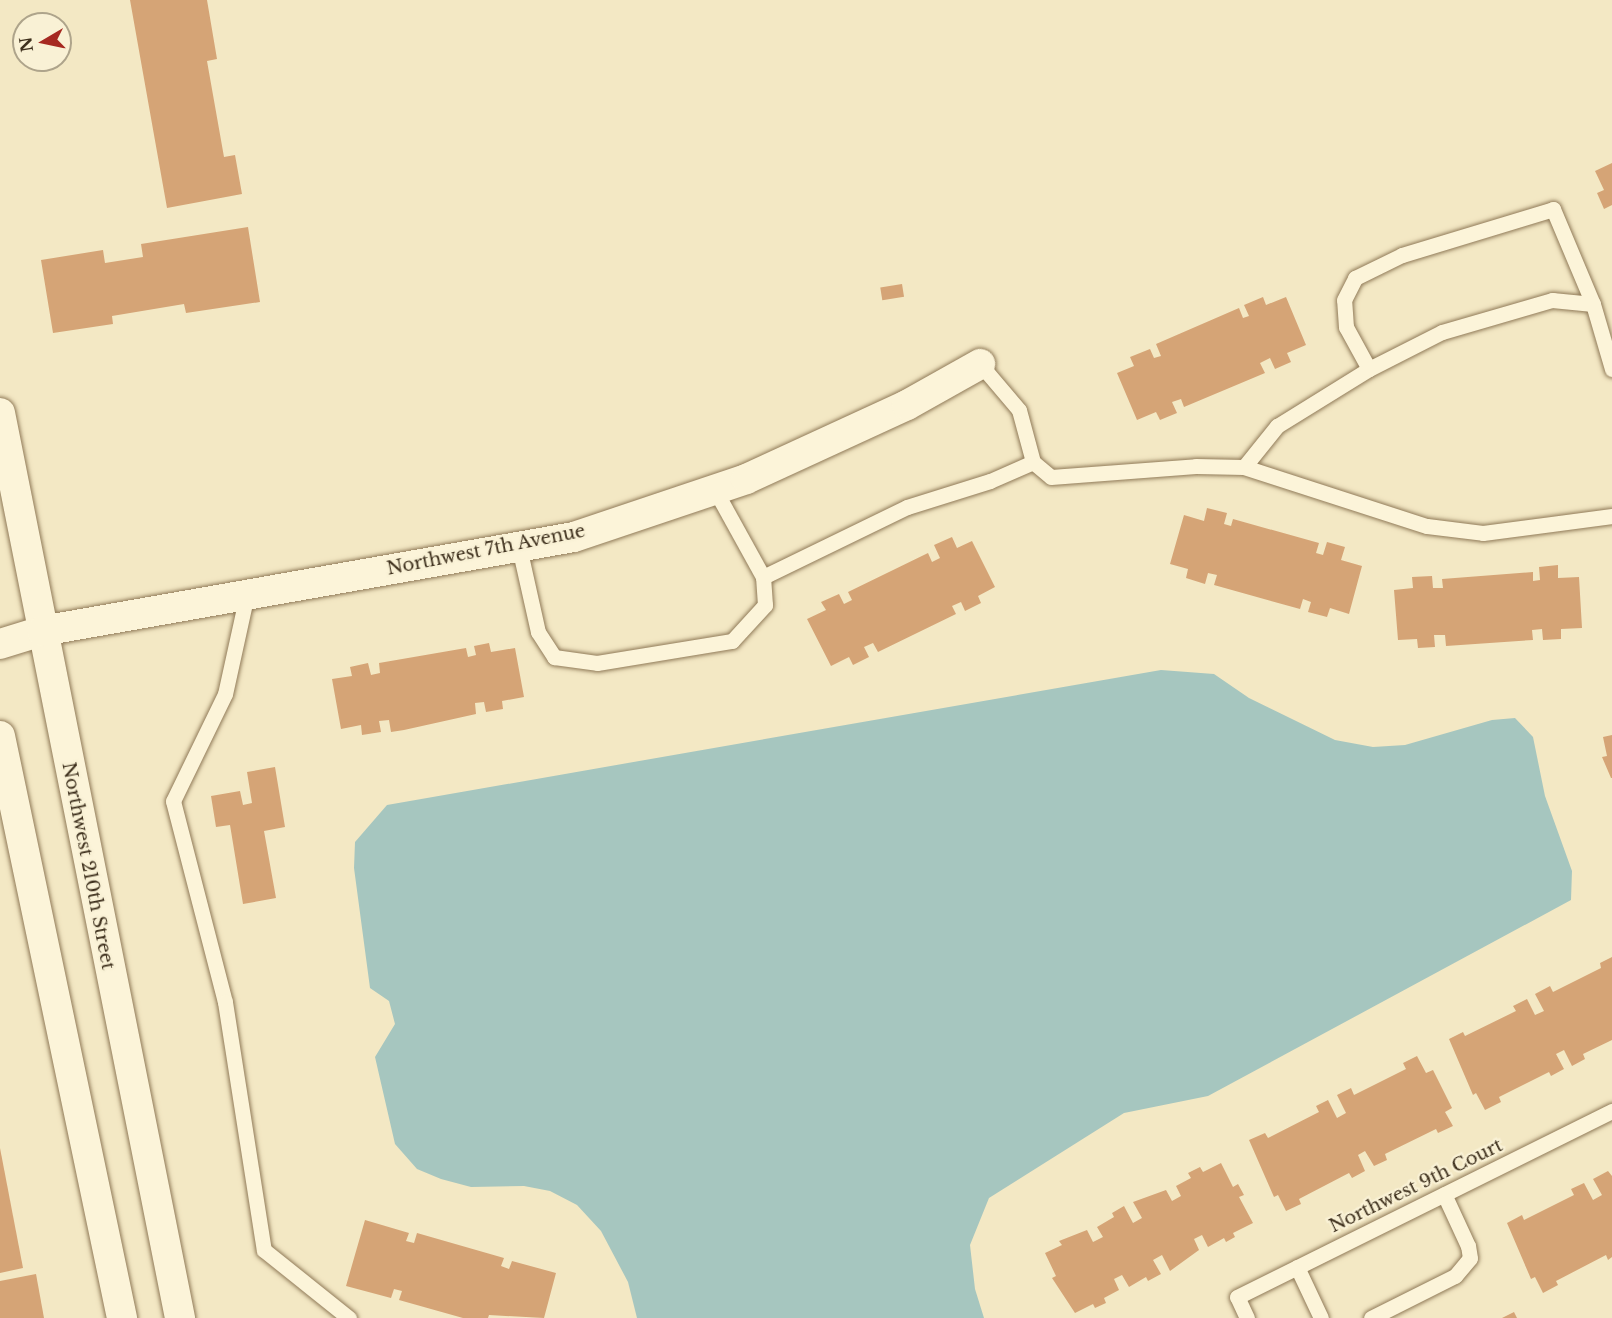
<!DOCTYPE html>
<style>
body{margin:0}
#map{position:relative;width:1612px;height:1318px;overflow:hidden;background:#f3e8c4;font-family:"Libre Baskerville",serif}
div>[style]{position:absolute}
.water>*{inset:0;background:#a6c6bf}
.building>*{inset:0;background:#d5a476;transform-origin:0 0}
.roads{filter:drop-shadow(0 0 2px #907a58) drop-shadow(0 0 2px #907a58)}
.lane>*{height:15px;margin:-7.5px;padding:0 7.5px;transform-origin:7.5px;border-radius:7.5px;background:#fcf4d9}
.street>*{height:30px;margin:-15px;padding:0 15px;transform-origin:15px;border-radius:15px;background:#fcf4d9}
span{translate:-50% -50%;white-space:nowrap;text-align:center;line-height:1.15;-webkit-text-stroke:4.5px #f9f1d5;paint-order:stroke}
.street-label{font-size:18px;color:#3e301d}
.north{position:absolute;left:12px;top:12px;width:60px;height:60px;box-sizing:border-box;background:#f9f1d5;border:2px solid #aea48b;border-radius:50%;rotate:261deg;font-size:16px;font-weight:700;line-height:24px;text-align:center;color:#3e301d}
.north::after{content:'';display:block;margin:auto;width:21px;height:27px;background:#a62921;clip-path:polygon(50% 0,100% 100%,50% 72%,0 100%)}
</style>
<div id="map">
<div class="water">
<i style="clip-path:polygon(1161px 670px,1214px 674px,1249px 698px,1335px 740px,1373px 747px,1405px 745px,1492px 720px,1515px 718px,1533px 737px,1545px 796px,1572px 871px,1571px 900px,1208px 1096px,1124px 1113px,989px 1198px,970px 1245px,975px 1289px,984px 1318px,637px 1318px,628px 1282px,601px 1231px,577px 1205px,550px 1191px,524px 1186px,471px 1187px,441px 1179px,417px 1169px,395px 1144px,375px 1057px,395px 1024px,389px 1001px,370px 988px,354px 868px,355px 842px,387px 805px)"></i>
</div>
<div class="building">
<i style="clip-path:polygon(130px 0,207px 0,217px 59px,207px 61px,224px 157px,235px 155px,242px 194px,167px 208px)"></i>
<i style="clip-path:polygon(1612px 163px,1612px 205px,1604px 209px,1597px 193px,1604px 190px,1595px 171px)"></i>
<i style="clip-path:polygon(248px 227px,260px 302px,186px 313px,184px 304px,112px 316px,113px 324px,53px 333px,41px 260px,103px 250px,105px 263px,143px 257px,141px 244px)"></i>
<i style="left:902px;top:284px;width:13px;height:22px;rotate:81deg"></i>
<i style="clip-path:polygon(1263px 297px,1266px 305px,1286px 297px,1306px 345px,1287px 353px,1291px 362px,1275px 369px,1270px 358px,1260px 363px,1265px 373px,1184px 407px,1181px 399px,1172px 402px,1177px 413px,1160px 420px,1156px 412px,1137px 420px,1117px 373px,1134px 366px,1130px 357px,1150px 349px,1154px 358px,1161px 356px,1156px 344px,1239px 308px,1243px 318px,1249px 316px,1244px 305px)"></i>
<i style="clip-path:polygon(1207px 508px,1227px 513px,1224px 524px,1231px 526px,1233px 519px,1319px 543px,1316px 553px,1323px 555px,1327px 542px,1345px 547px,1341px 560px,1362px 566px,1349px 614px,1330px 608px,1327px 617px,1308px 612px,1311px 602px,1303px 599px,1300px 609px,1214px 585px,1217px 575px,1208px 573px,1205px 584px,1186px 578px,1188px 569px,1170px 564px,1184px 515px,1204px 521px)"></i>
<i style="clip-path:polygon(952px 537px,957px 548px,972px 541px,995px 587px,978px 596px,981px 603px,965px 611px,961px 602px,952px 606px,956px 614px,878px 652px,873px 643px,864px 647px,869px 657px,853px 665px,849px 657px,831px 666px,807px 619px,826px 610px,821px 602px,839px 594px,844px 604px,852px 600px,848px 592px,928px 553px,932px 562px,940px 558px,934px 545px)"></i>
<i style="clip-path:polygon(1558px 565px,1558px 578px,1579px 577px,1582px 628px,1561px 629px,1561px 639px,1543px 640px,1542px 629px,1532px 630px,1533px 640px,1446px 646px,1445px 635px,1434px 635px,1435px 647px,1418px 648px,1417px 639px,1398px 640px,1394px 590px,1413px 588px,1412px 577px,1432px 576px,1433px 588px,1443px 588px,1442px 579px,1533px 572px,1533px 581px,1540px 580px,1539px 567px)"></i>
<i style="clip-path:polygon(489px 643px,491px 652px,515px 648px,524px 697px,502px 701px,503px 709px,486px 712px,484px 702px,475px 703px,476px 714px,404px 730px,391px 732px,389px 720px,379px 721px,381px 732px,362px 735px,361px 725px,341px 729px,332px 679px,352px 676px,350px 667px,368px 663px,371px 675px,380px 673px,379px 663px,466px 648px,468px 657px,476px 655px,474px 646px)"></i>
<i style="clip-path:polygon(1612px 735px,1612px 778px,1611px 778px,1602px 757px,1607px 756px,1603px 737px)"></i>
<i style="clip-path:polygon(275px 767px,285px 827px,264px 831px,276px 898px,243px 904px,230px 825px,216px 827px,211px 796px,240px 791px,243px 805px,252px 803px,247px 772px)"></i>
<i style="clip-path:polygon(1612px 957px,1612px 1040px,1583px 1054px,1585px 1059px,1572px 1066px,1564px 1050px,1556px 1054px,1564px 1069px,1551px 1076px,1549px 1072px,1499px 1097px,1501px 1102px,1485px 1110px,1476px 1093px,1473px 1095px,1449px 1039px,1463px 1032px,1465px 1036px,1516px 1011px,1513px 1006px,1527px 999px,1535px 1015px,1544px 1011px,1535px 994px,1550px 986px,1553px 992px,1601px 968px,1600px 963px)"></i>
<i style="clip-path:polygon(1417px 1056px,1426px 1073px,1433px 1070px,1452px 1108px,1445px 1112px,1453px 1126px,1438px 1133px,1436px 1129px,1385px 1154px,1387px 1160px,1374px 1166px,1365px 1151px,1358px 1155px,1365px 1171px,1352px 1178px,1349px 1173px,1299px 1199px,1301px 1204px,1286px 1211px,1278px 1195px,1274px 1197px,1249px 1140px,1265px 1133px,1268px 1138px,1319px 1112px,1316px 1106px,1328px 1100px,1337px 1118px,1346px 1113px,1337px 1095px,1351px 1088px,1354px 1095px,1406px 1069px,1403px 1063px)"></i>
<i style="clip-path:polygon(0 1148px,23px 1268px,0 1273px)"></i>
<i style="clip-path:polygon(1221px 1163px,1233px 1187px,1238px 1184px,1244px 1195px,1239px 1197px,1253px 1223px,1233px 1233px,1235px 1237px,1226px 1242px,1224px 1238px,1208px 1247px,1202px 1235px,1194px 1239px,1199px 1250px,1170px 1271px,1162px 1255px,1153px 1260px,1161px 1274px,1148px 1281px,1146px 1277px,1129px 1287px,1122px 1275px,1114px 1279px,1119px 1290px,1104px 1298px,1106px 1303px,1095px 1308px,1093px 1304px,1075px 1313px,1052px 1278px,1056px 1276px,1045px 1253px,1062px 1245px,1059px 1241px,1087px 1230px,1093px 1242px,1103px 1237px,1097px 1227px,1114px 1217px,1112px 1213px,1124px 1206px,1133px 1223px,1142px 1218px,1133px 1202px,1166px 1190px,1172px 1201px,1181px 1196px,1176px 1186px,1191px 1178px,1188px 1173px,1200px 1167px,1203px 1172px)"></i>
<i style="clip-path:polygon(1608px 1171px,1612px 1176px,1612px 1257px,1608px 1260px,1606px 1255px,1556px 1281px,1558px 1285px,1543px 1293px,1535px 1277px,1531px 1279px,1507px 1223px,1522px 1215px,1524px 1220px,1574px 1195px,1571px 1189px,1584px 1183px,1593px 1200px,1602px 1195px,1593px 1179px)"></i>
<i style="clip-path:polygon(365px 1220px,409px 1233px,406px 1241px,414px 1243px,417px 1233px,504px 1258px,501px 1266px,509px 1269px,512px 1261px,556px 1273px,544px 1318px,489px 1315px,488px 1318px,463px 1318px,399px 1300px,402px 1291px,394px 1289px,391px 1298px,346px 1286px)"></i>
<i style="clip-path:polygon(36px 1274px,44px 1318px,0 1318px,0 1281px)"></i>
<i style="clip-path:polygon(1514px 1312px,1517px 1318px,1502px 1318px)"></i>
</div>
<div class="roads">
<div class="lane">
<i style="left:980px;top:364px;width:60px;rotate:49.7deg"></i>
<i style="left:1019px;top:410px;width:54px;rotate:74.9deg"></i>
<i style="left:1033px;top:462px;width:23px;rotate:40deg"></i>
<i style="left:1051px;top:477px;width:145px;rotate:-4.3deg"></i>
<i style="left:1196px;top:466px;width:48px;rotate:1.2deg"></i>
<i style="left:1244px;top:467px;width:192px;rotate:17.9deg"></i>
<i style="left:1427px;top:526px;width:56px;rotate:7.1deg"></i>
<i style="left:1483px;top:533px;width:130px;rotate:-7.5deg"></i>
<i style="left:1369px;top:369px;width:48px;rotate:-118.7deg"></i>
<i style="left:1346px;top:327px;width:27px;rotate:-94deg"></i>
<i style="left:1344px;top:300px;width:25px;rotate:-63deg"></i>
<i style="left:1355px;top:278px;width:52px;rotate:-26.1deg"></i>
<i style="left:1402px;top:255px;width:158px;rotate:-16.9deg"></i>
<i style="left:1553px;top:209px;width:103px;rotate:67.2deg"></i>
<i style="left:1593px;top:304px;width:68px;rotate:73.7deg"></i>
<i style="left:1244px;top:467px;width:53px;rotate:-51.2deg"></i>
<i style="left:1277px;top:426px;width:108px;rotate:-31.8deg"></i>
<i style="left:1369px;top:369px;width:82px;rotate:-26.9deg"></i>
<i style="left:1442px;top:332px;width:115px;rotate:-16.2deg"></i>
<i style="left:1552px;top:300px;width:41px;rotate:5.6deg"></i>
<i style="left:715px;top:490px;width:99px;rotate:61.1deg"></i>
<i style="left:519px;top:547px;width:87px;rotate:77.4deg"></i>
<i style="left:538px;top:632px;width:30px;rotate:57deg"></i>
<i style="left:554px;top:657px;width:43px;rotate:7.9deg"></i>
<i style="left:597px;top:663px;width:137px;rotate:-9.3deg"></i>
<i style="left:732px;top:641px;width:49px;rotate:-47.5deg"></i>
<i style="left:765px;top:605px;width:28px;rotate:-94deg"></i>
<i style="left:763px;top:577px;width:160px;rotate:-25.9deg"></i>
<i style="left:907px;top:507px;width:87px;rotate:-17.4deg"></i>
<i style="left:990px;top:481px;width:47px;rotate:-23.8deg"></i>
<i style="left:247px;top:594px;width:102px;rotate:102.4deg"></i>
<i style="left:225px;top:694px;width:119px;rotate:115.9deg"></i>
<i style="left:173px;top:801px;width:208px;rotate:75.5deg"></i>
<i style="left:225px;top:1002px;width:251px;rotate:81.1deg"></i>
<i style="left:264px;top:1250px;width:109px;rotate:38.7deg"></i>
<i style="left:1297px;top:1267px;width:56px;rotate:64.8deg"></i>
<i style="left:1247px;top:1318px;width:23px;rotate:-115deg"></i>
<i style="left:1237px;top:1297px;width:419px;rotate:-26.4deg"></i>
<i style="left:1371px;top:1318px;width:94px;rotate:-26.6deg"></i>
<i style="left:1455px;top:1276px;width:23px;rotate:-50deg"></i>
<i style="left:1470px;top:1258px;width:12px;rotate:-99deg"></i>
<i style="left:1468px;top:1246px;width:57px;rotate:-114.8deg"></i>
</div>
<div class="street">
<i style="left:0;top:413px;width:923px;rotate:78.75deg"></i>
<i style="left:0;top:644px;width:44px;rotate:-17.2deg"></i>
<i style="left:42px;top:631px;width:540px;rotate:-10.02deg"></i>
<i style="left:574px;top:537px;width:182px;rotate:-18.6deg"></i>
<i style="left:746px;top:479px;width:177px;rotate:-24.7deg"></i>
<i style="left:907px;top:405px;width:84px;rotate:-29.3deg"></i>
<i style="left:0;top:736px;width:595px;rotate:78.16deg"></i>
</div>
</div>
<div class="street-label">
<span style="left:486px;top:550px;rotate:-11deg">Northwest 7th Avenue</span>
<span style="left:88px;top:866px;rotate:79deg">Northwest 210th Street</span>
<span style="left:1416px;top:1186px;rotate:-26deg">Northwest 9th Court</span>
</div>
<div class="north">N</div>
</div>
